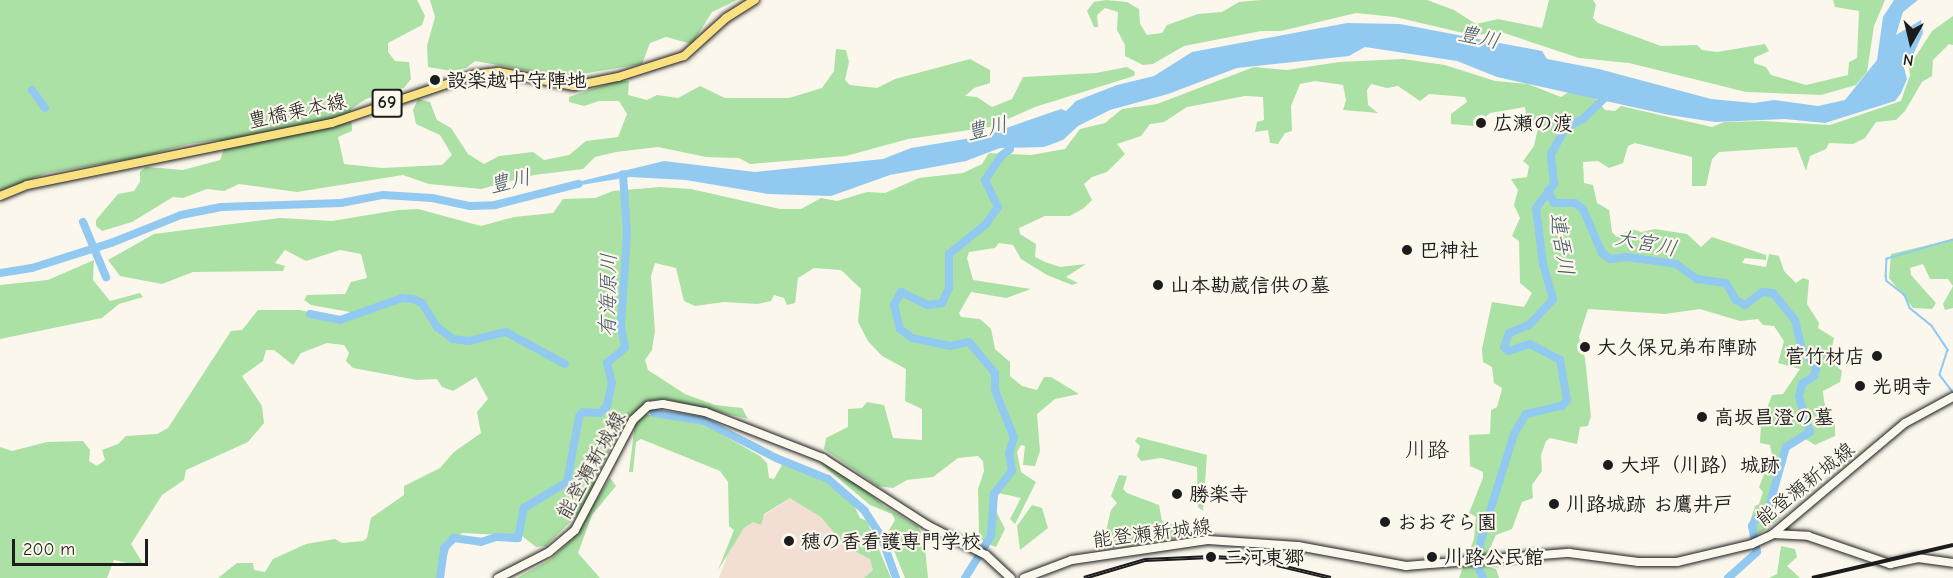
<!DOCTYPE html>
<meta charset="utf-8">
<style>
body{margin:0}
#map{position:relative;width:1953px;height:578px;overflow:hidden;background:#fbf7ec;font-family:"Comic Neue","Klee One",sans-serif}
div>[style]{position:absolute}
.built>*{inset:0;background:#f2ded2}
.green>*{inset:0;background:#abe1a4}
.water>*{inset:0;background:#92c9f1}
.stream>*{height:1.5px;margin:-0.75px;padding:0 0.75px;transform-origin:0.75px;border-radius:0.75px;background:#92c9f1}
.river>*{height:8px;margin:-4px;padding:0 4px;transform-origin:4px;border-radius:4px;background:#92c9f1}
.roads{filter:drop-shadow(0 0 2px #1c1c1c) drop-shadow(0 0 2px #1c1c1c)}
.secondary>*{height:8px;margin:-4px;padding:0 4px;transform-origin:4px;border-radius:4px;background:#fbf7ec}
.primary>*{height:8px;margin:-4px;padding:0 4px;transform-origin:4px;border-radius:4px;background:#f9e181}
.rail>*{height:4px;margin-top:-2px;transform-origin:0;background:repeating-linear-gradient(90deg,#fbf7ec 0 4.5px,#1c1c1c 0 9px);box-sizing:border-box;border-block:2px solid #1c1c1c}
.dots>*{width:16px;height:16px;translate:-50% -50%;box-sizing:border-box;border:3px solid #fbf7ec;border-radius:50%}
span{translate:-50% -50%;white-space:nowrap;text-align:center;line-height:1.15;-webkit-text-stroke:4.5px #fbf7ec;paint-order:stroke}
.shield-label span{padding:2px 4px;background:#fbf7ec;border:2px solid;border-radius:4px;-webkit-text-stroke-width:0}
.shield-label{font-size:18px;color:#1c1c1c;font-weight:700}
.poi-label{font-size:20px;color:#1c1c1c;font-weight:700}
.left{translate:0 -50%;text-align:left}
.right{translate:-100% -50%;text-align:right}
.street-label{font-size:20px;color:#1c1c1c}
.water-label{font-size:21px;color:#455967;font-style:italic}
.quarter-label{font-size:22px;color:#1c1c1c}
.north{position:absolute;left:1881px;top:12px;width:60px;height:60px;-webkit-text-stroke:4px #fbf7ec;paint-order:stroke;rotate:188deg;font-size:16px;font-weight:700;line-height:24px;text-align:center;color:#1c1c1c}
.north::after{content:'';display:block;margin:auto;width:21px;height:27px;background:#1c1c1c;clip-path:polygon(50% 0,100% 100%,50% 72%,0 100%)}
.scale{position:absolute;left:12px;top:539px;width:136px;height:27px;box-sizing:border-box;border:3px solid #1c1c1c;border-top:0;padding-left:8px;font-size:18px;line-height:21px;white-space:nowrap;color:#1c1c1c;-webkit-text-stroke:4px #fbf7ec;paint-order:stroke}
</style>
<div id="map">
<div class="built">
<i style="clip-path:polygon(792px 497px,823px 517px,871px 558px,875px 568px,870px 578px,719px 578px,736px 533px)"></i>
</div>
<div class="green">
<i style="clip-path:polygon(0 0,417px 0,425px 16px,422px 25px,388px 43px,388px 52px,395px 61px,409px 62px,411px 79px,404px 88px,366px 99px,351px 109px,352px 131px,338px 137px,344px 164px,382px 168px,442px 165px,452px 155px,440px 135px,416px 124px,413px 110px,418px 99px,430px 102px,437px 120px,451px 128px,468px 154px,484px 164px,499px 156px,533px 152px,544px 160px,569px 155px,586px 141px,618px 137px,627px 114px,619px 101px,599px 101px,584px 106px,569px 102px,569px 97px,616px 81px,629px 81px,628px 95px,647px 100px,657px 95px,678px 98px,700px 86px,725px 98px,789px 98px,822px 88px,834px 71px,836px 49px,846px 50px,849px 62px,845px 80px,850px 85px,877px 88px,895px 79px,970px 59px,990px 70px,990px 83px,974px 88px,965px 96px,977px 97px,992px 107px,1012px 99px,1023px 77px,1096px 73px,1127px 67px,1135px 72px,1134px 76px,1035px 107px,990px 127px,908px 139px,846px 156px,750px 164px,739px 158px,706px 157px,658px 147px,616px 152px,595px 157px,583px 169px,534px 175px,481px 189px,429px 184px,403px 175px,297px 192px,239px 184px,224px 191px,207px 189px,183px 198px,173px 197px,132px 222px,102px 231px,96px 226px,96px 220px,118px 194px,134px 191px,140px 182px,140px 172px,146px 167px,183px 170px,220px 160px,224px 149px,219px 140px,189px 144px,137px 158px,47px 173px,0 191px)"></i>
<i style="clip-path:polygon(430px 0,737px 0,712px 12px,692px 44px,666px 37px,650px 43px,642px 64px,564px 77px,475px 61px,466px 68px,451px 71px,428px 67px,427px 46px,435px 17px)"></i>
<i style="clip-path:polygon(1106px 0,1127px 2px,1139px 9px,1140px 24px,1147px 35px,1162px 33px,1167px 25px,1198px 14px,1222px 12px,1239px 2px,1261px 0,1427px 0,1454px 10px,1476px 24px,1498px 19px,1542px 28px,1549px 0,1593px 0,1596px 5px,1593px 18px,1598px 23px,1661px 46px,1697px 45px,1702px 50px,1717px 52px,1765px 44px,1769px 51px,1754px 58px,1754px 63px,1766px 67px,1771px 75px,1806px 85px,1848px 75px,1849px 62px,1857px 58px,1859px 11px,1835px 7px,1833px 0,1885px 0,1874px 26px,1867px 72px,1856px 85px,1821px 95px,1746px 92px,1629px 63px,1579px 58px,1504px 33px,1472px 35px,1395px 17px,1356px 13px,1281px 31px,1261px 31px,1184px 46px,1153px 64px,1143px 65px,1125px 56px,1125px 45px,1117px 30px,1118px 12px,1105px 8px,1097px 15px,1098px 27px,1094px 27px,1087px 11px,1094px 2px)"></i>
<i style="clip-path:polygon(1953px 16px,1953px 45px,1949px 44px,1933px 60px,1932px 76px,1922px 82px,1905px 111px,1896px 120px,1876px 122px,1865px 138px,1853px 144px,1829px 143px,1826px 149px,1810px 156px,1806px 171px,1797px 147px,1719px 152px,1712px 159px,1706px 186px,1692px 186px,1692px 157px,1635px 143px,1628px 146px,1623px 163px,1609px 168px,1598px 161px,1583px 162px,1584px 183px,1593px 185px,1597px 203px,1609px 210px,1612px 232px,1617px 237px,1632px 229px,1641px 232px,1655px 229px,1687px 234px,1701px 247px,1712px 237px,1766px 255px,1766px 260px,1745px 258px,1742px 263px,1766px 267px,1769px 254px,1779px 256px,1784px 271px,1796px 283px,1803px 278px,1809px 280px,1807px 304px,1819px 323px,1818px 328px,1834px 338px,1829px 360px,1842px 371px,1840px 382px,1823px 391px,1824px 402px,1835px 423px,1835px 436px,1815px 445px,1802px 437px,1794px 438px,1783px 447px,1775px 508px,1780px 518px,1759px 534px,1748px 528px,1755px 506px,1759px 504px,1763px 492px,1759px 487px,1772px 455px,1770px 445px,1760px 443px,1761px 424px,1772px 395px,1783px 394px,1800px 369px,1778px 363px,1784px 341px,1774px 326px,1763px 325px,1758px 319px,1740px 321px,1700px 309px,1665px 314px,1588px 309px,1579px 337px,1585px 358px,1591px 416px,1588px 426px,1580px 427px,1577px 444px,1550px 438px,1546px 441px,1541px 455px,1542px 471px,1532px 485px,1533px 498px,1522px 502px,1512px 529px,1496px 535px,1486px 557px,1486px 566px,1496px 569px,1499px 578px,1459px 578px,1474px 539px,1476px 517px,1469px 513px,1483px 478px,1483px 472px,1470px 466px,1469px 435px,1490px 434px,1491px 410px,1497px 407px,1501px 393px,1502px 388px,1494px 383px,1492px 367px,1483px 362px,1482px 349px,1492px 302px,1524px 307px,1532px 293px,1520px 283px,1519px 241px,1512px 236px,1520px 218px,1514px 205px,1518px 190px,1511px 179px,1527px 177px,1529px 166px,1523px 161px,1534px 146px,1538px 128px,1527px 120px,1525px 107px,1490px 113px,1474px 126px,1451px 124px,1451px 114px,1467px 102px,1465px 97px,1429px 94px,1420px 101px,1398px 86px,1387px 88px,1371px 84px,1367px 90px,1368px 105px,1378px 113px,1343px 110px,1346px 100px,1343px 85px,1315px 81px,1300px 84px,1291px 106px,1292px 131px,1285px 133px,1278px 144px,1270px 143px,1268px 130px,1255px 132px,1257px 122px,1264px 120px,1263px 97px,1245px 96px,1187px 107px,1164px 122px,1150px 124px,1141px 136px,1117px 144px,1125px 154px,1107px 172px,1092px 177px,1084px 184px,1092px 200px,1084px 208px,1070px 216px,1045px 216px,1019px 228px,1020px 234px,1036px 244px,1035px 257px,1045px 262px,1060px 267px,1086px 264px,1066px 277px,1078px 283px,1072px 285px,1047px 275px,1021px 259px,1013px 245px,999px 243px,995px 248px,969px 252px,967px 258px,973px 280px,1031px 289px,1006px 298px,971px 292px,959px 313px,961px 317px,980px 319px,991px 329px,995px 349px,1010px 362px,1010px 376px,1022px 386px,1037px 390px,1044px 377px,1051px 377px,1079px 394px,1055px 399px,1037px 414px,1040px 451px,1035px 466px,1023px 465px,1025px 446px,1021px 445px,1017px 452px,1021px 472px,1036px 482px,1015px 524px,1010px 519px,1021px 498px,998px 493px,996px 511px,1005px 529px,996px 547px,983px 542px,979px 534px,978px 489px,984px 471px,983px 461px,978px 456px,958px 458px,933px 477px,907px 480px,893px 488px,878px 486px,824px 449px,826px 438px,848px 427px,848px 409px,862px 408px,867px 402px,884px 405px,893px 438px,922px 440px,922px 409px,905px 401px,906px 369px,882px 356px,868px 341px,858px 322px,861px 289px,841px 270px,814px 268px,798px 278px,795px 303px,787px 305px,784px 298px,774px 295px,771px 301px,758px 304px,724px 302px,695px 306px,684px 301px,676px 268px,655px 263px,651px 276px,655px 331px,652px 350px,645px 360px,648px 370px,685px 394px,715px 405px,742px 408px,748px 419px,665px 399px,652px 400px,634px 412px,611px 446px,584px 508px,546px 546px,536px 547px,522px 536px,462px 533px,451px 543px,440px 578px,218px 578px,237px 563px,253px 563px,254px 570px,265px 572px,273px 559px,306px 544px,335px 539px,342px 543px,363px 541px,367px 538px,371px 518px,404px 495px,404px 486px,440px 468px,454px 452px,481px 433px,477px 412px,488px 399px,476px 377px,453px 391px,442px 387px,437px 379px,417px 380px,353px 368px,346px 361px,349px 353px,344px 345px,327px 343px,301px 353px,293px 365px,274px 350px,266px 350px,263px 361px,242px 376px,262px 406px,264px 423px,248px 442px,186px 470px,184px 480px,162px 495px,131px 544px,142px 562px,140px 566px,114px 560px,107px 578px,0 578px,0 447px,12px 451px,47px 442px,83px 441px,90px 450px,89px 461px,97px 466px,105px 460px,102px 450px,118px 444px,126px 436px,157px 434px,168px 428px,231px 331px,242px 330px,258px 310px,300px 310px,345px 322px,356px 318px,350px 312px,311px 305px,304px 300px,307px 295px,345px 294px,351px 282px,367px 278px,361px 254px,340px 250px,306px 261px,285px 250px,275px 263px,285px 266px,283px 271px,193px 272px,162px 284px,120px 276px,108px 260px,154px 234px,280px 218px,332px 221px,398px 210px,418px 209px,481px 226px,514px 217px,553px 213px,563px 199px,595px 198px,613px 191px,660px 187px,691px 189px,780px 209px,801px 209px,821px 198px,837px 201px,867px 192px,885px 193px,919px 178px,963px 173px,982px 164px,989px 153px,1031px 155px,1065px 149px,1080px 129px,1105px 123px,1122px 109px,1157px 104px,1254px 67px,1287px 70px,1339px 62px,1403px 59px,1445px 65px,1495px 81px,1528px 84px,1561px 97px,1570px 91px,1595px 98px,1605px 110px,1615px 111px,1621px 106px,1712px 127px,1724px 122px,1763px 121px,1830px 125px,1901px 101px,1910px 75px,1908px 62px,1914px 59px,1932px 31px)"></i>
<i style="clip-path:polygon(1953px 239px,1953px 308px,1945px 310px,1943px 304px,1953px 286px,1948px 279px,1930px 279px,1923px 264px,1910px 268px,1911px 275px,1936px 303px,1932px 309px,1913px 308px,1889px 278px,1891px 254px)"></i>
<i style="clip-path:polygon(94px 260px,93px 280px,110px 301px,140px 293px,143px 297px,119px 304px,102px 318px,0 339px,0 285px,48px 280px)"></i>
<i style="clip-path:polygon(644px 414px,694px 421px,716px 431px,760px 456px,767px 463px,769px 478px,774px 479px,782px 465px,789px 464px,834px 486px,851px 499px,860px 518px,867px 521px,891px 578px,864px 578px,873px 570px,870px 559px,845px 546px,821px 517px,790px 498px,764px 514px,761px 525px,753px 522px,744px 528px,718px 570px,734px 530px,729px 526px,728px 482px,720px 471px,641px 439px,636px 442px,633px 472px,629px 472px,635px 424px)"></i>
<i style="clip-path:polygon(1138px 437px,1207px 455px,1203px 511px,1198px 507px,1197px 467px,1161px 458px,1141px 461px,1137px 456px,1140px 446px,1135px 441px)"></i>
<i style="clip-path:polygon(820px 463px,846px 474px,884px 506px,917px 526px,921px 532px,919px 542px,925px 548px,928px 578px,905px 578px,889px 538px,889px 530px,895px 520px,892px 514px,870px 505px)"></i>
<i style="clip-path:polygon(1119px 475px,1127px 476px,1123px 489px,1127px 493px,1159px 505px,1162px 521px,1203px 534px,1113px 548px,1106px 531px,1111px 510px,1117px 503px,1111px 496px)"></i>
<i style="clip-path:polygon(610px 478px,616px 486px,592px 515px,578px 553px,600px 578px,517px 578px,551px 559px,573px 538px)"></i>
<i style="clip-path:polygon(1032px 505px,1042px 508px,1048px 528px,1020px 550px,1017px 526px)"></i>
<i style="clip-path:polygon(1781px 546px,1795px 549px,1797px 557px,1787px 566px,1800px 578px,1769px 578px,1777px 574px)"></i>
</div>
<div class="water">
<i style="clip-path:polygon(1894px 0,1918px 0,1903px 12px,1896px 35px,1921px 20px,1923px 33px,1913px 55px,1903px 64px,1907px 79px,1901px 93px,1895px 101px,1825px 123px,1785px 119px,1715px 122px,1669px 115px,1497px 77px,1457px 61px,1365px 47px,1349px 56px,1237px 68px,1168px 94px,1110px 110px,1078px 126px,1063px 140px,1044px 147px,1000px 148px,966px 161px,890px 175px,831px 196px,768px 194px,686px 180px,630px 177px,532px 193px,664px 161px,755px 172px,883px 159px,911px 148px,983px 136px,1061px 109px,1066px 111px,1076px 101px,1117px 85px,1154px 76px,1192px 52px,1347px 23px,1400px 24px,1542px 51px,1547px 59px,1599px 69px,1711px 99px,1754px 103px,1774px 100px,1818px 106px,1845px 100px,1877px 60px,1883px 17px)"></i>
</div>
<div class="stream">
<i style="left:1953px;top:240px;width:69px;rotate:163.9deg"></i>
<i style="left:1887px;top:259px;width:17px;rotate:93deg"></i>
<i style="left:1886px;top:276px;width:5px;rotate:79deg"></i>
<i style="left:1887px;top:281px;width:23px;rotate:38deg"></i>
<i style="left:1905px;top:295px;width:14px;rotate:69deg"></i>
<i style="left:1910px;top:308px;width:28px;rotate:39deg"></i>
<i style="left:1932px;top:326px;width:29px;rotate:56deg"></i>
<i style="left:1948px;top:350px;width:26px;rotate:108deg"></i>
<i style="left:1940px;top:375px;width:21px;rotate:53deg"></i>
</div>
<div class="river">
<i style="left:32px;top:90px;width:22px;rotate:54deg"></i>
<i style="left:1548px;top:191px;width:13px;rotate:63deg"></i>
<i style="left:1554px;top:203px;width:21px"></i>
<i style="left:1575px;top:203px;width:10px;rotate:37deg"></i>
<i style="left:1583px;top:209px;width:48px;rotate:66.6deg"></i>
<i style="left:1602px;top:253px;width:10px;rotate:37deg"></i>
<i style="left:1610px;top:259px;width:17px;rotate:-7deg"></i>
<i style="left:1627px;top:257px;width:49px;rotate:8.1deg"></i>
<i style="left:1676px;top:264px;width:26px;rotate:36deg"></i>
<i style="left:1697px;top:279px;width:29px;rotate:8deg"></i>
<i style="left:1726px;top:283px;width:20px;rotate:60deg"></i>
<i style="left:1736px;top:300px;width:10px;rotate:29deg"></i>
<i style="left:1745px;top:305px;width:21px;rotate:-37deg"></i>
<i style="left:1762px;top:292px;width:11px;rotate:5deg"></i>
<i style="left:1773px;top:293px;width:35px;rotate:51deg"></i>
<i style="left:1795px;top:320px;width:28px;rotate:77deg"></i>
<i style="left:1801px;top:347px;width:26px;rotate:54deg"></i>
<i style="left:1816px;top:368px;width:8px;rotate:104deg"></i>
<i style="left:1814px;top:376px;width:14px;rotate:146deg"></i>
<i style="left:1802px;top:384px;width:13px;rotate:103deg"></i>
<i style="left:1799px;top:397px;width:37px;rotate:73deg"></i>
<i style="left:1810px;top:432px;width:28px;rotate:148deg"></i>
<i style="left:1786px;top:447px;width:66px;rotate:105.9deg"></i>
<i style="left:1768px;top:510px;width:9px;rotate:159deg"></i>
<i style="left:1760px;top:513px;width:15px;rotate:122deg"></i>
<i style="left:1752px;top:526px;width:26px;rotate:79deg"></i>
<i style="left:1757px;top:552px;width:39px;rotate:138deg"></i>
<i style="left:83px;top:222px;width:60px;rotate:67.3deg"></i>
<i style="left:0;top:273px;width:32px;rotate:-9deg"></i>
<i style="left:32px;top:268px;width:83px;rotate:-17.6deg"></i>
<i style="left:111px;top:243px;width:75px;rotate:-21.8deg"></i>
<i style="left:181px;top:215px;width:41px;rotate:-11.3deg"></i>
<i style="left:221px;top:207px;width:120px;rotate:-1.9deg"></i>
<i style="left:341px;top:203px;width:43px;rotate:-10.8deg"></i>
<i style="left:383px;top:195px;width:49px;rotate:3.5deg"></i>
<i style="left:432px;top:198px;width:39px;rotate:12deg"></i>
<i style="left:470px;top:206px;width:25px;rotate:-2deg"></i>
<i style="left:495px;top:205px;width:86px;rotate:-14.2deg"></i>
<i style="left:310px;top:314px;width:31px;rotate:11deg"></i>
<i style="left:340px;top:320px;width:66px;rotate:-19.5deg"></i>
<i style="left:402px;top:298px;width:11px;rotate:5deg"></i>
<i style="left:413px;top:299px;width:10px;rotate:24deg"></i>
<i style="left:422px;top:303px;width:28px;rotate:58deg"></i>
<i style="left:437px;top:327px;width:20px;rotate:37deg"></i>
<i style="left:453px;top:339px;width:16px;rotate:7deg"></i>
<i style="left:469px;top:341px;width:38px;rotate:-14deg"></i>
<i style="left:506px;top:332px;width:67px;rotate:28.5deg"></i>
<i style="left:654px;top:413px;width:51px;rotate:9.1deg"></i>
<i style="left:704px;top:421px;width:81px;rotate:27.2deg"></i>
<i style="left:776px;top:458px;width:56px;rotate:22deg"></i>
<i style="left:828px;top:479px;width:48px;rotate:40.7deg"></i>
<i style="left:864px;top:510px;width:31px;rotate:57deg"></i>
<i style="left:881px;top:536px;width:45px;rotate:70.3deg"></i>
<i style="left:440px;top:578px;width:30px;rotate:-82deg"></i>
<i style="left:444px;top:548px;width:14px;rotate:-45deg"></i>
<i style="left:454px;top:538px;width:27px;rotate:8deg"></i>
<i style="left:481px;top:542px;width:16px;rotate:-18deg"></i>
<i style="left:496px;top:537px;width:22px;rotate:3deg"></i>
<i style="left:518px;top:538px;width:31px;rotate:-79deg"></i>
<i style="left:524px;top:508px;width:50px;rotate:-31.2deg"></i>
<i style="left:567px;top:482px;width:66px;rotate:-79.5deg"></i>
<i style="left:579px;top:417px;width:6px;rotate:-51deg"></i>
<i style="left:583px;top:412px;width:17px;rotate:3deg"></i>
<i style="left:600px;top:413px;width:10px;rotate:-45deg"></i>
<i style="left:607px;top:406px;width:24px;rotate:-78deg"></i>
<i style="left:612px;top:383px;width:21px;rotate:-104deg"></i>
<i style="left:607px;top:363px;width:23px;rotate:-40deg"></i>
<i style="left:625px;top:348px;width:22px;rotate:-100deg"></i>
<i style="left:621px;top:326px;width:93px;rotate:-86.3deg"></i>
<i style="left:627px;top:233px;width:59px;rotate:-93.9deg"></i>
<i style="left:965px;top:578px;width:49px;rotate:-58.2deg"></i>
<i style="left:991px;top:536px;width:42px;rotate:-85.9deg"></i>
<i style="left:994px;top:494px;width:29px;rotate:-52deg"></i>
<i style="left:1012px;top:471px;width:18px;rotate:-99deg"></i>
<i style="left:1009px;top:453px;width:16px;rotate:-72deg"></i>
<i style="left:1014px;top:438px;width:52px;rotate:-111.6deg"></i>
<i style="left:995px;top:390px;width:17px;rotate:-90deg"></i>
<i style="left:995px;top:373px;width:40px;rotate:-130deg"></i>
<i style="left:969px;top:342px;width:19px;rotate:168deg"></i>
<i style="left:950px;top:346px;width:39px;rotate:-168deg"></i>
<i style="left:912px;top:338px;width:15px;rotate:-143deg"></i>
<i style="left:900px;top:329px;width:25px;rotate:-104deg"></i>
<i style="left:894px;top:305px;width:15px;rotate:-62deg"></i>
<i style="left:901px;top:292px;width:30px;rotate:26deg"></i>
<i style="left:928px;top:305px;width:14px;rotate:-8deg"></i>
<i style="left:942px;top:303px;width:17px;rotate:-65deg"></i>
<i style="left:949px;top:288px;width:34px;rotate:-90deg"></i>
<i style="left:949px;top:254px;width:48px;rotate:-39deg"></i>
<i style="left:986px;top:224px;width:21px;rotate:-55deg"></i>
<i style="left:998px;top:207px;width:30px;rotate:-116deg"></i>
<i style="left:985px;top:180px;width:29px;rotate:-56deg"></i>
<i style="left:1001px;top:156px;width:11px;rotate:-38deg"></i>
<i style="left:1010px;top:149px;width:9px;rotate:-90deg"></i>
<i style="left:1483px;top:578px;width:12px;rotate:-114deg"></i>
<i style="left:1478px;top:567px;width:27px;rotate:-84deg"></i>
<i style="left:1481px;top:540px;width:111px;rotate:-72.7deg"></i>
<i style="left:1514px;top:434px;width:23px;rotate:-59deg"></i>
<i style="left:1526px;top:414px;width:37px;rotate:-13deg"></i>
<i style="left:1562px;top:406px;width:8px;rotate:-50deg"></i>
<i style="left:1567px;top:400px;width:41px;rotate:-99.9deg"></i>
<i style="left:1560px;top:360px;width:34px;rotate:-152deg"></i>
<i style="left:1530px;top:344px;width:22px;rotate:162deg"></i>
<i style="left:1509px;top:351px;width:6px;rotate:-141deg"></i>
<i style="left:1504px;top:347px;width:15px;rotate:-70deg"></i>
<i style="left:1509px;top:333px;width:22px;rotate:-22deg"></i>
<i style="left:1529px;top:325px;width:35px;rotate:-47deg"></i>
<i style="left:1553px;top:299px;width:36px;rotate:-106deg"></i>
<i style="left:1543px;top:264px;width:56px;rotate:-97.1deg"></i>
<i style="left:1536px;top:208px;width:30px;rotate:-53deg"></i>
<i style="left:1554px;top:184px;width:30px;rotate:-96deg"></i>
<i style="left:1551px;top:154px;width:31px;rotate:-61deg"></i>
<i style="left:1566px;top:127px;width:19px;rotate:-25deg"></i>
<i style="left:1583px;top:119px;width:36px;rotate:-44deg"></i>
</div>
<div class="roads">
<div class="secondary">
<i style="left:1773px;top:534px;width:35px;rotate:3deg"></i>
<i style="left:1808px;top:536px;width:87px;rotate:18.9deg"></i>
<i style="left:1890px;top:564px;width:29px;rotate:-12deg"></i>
<i style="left:1918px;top:558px;width:35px;rotate:8deg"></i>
<i style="left:498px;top:578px;width:57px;rotate:-27deg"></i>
<i style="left:549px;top:552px;width:34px;rotate:-40deg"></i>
<i style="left:575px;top:530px;width:124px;rotate:-62.2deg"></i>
<i style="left:633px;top:420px;width:21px;rotate:-43deg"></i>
<i style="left:648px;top:406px;width:15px;rotate:-8deg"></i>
<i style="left:663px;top:404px;width:43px;rotate:10.8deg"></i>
<i style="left:705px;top:412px;width:127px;rotate:21.3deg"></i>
<i style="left:823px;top:458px;width:124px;rotate:32.8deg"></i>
<i style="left:927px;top:525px;width:66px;rotate:27deg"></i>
<i style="left:986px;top:555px;width:34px;rotate:43deg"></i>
<i style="left:1024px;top:578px;width:51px;rotate:-20.6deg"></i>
<i style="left:1072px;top:560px;width:137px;rotate:-8.4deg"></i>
<i style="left:1208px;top:540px;width:90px;rotate:3.8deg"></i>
<i style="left:1298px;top:546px;width:110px;rotate:10.5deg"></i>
<i style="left:1406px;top:566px;width:164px;rotate:-4.6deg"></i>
<i style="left:1569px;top:553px;width:70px;rotate:7.4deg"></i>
<i style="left:1638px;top:562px;width:39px"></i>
<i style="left:1677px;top:562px;width:77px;rotate:-13.5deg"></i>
<i style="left:1752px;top:544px;width:23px;rotate:-25deg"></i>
<i style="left:1773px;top:534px;width:172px;rotate:-40.1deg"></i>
<i style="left:1905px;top:423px;width:55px;rotate:-28.4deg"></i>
</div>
<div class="primary">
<i style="left:0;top:196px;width:29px;rotate:-22deg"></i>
<i style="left:27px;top:185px;width:311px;rotate:-11.5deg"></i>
<i style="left:332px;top:123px;width:149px;rotate:-18.8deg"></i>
<i style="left:473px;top:75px;width:26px;rotate:-7deg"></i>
<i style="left:499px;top:72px;width:76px;rotate:10.6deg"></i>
<i style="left:574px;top:86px;width:45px;rotate:-11.6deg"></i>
<i style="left:618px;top:77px;width:69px;rotate:-17.7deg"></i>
<i style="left:684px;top:56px;width:57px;rotate:-42.1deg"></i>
<i style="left:726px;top:18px;width:34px;rotate:-32deg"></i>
</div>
</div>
<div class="rail">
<i style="left:1084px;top:578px;width:64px;rotate:-16.4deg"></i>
<i style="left:1145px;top:560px;width:66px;rotate:-2.6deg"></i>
<i style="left:1211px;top:557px;width:41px;rotate:2.8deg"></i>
<i style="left:1252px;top:559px;width:81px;rotate:13.5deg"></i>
<i style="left:1812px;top:578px;width:145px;rotate:-13.2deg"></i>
</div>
<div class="dots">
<i style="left:435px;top:80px;background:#1c1c1c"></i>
<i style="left:1481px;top:123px;background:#1c1c1c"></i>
<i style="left:1407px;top:250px;background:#1c1c1c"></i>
<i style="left:1158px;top:285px;background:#1c1c1c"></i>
<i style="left:1585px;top:347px;background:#1c1c1c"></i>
<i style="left:1877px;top:356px;background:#1c1c1c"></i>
<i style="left:1860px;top:386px;background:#1c1c1c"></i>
<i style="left:1702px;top:417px;background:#1c1c1c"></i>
<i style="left:1608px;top:465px;background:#1c1c1c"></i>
<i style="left:1177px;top:494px;background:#1c1c1c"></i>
<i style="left:1554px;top:504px;background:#1c1c1c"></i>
<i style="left:1385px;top:522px;background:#1c1c1c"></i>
<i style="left:789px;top:541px;background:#1c1c1c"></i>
<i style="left:1211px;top:557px;background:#1c1c1c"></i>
<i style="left:1432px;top:557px;background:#1c1c1c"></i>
</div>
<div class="shield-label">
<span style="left:387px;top:103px">69</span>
</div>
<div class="poi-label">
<span class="left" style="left:447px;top:80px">設楽越中守陣地</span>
<span class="left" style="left:1493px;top:123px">広瀬の渡</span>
<span class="left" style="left:1419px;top:250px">巴神社</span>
<span class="left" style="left:1170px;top:285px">山本勘蔵信供の墓</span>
<span class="left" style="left:1597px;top:347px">大久保兄弟布陣跡</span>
<span class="right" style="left:1865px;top:356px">菅竹材店</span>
<span class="left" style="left:1872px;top:386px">光明寺</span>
<span class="left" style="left:1714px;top:417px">高坂昌澄の墓</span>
<span class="left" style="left:1620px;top:465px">大坪（川路）城跡</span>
<span class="left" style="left:1189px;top:494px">勝楽寺</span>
<span class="left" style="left:1566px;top:504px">川路城跡 お鷹井戸</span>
<span class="left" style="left:1397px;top:522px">おおぞら園</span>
<span class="left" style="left:801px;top:541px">穂の香看護専門学校</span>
<span class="left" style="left:1224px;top:557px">三河東郷</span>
<span class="left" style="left:1444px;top:557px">川路公民館</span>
</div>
<div class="street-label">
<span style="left:297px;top:111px;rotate:-12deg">豊橋乗本線</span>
<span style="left:591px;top:465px;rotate:-61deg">能登瀬新城線</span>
<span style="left:1805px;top:484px;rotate:-39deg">能登瀬新城線</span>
<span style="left:1152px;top:533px;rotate:-7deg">能登瀬新城線</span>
</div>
<div class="water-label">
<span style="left:1479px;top:37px;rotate:13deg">豊川</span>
<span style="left:987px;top:128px;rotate:-13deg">豊川</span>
<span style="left:510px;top:181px;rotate:-13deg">豊川</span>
<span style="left:1646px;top:243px;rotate:11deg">大宮川</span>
<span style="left:1562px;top:244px;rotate:81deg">連吾川</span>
<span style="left:608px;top:295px;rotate:-89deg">有海原川</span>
</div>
<div class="quarter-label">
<span style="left:1427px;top:451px">川路</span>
</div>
<div class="north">N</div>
<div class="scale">200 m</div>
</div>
